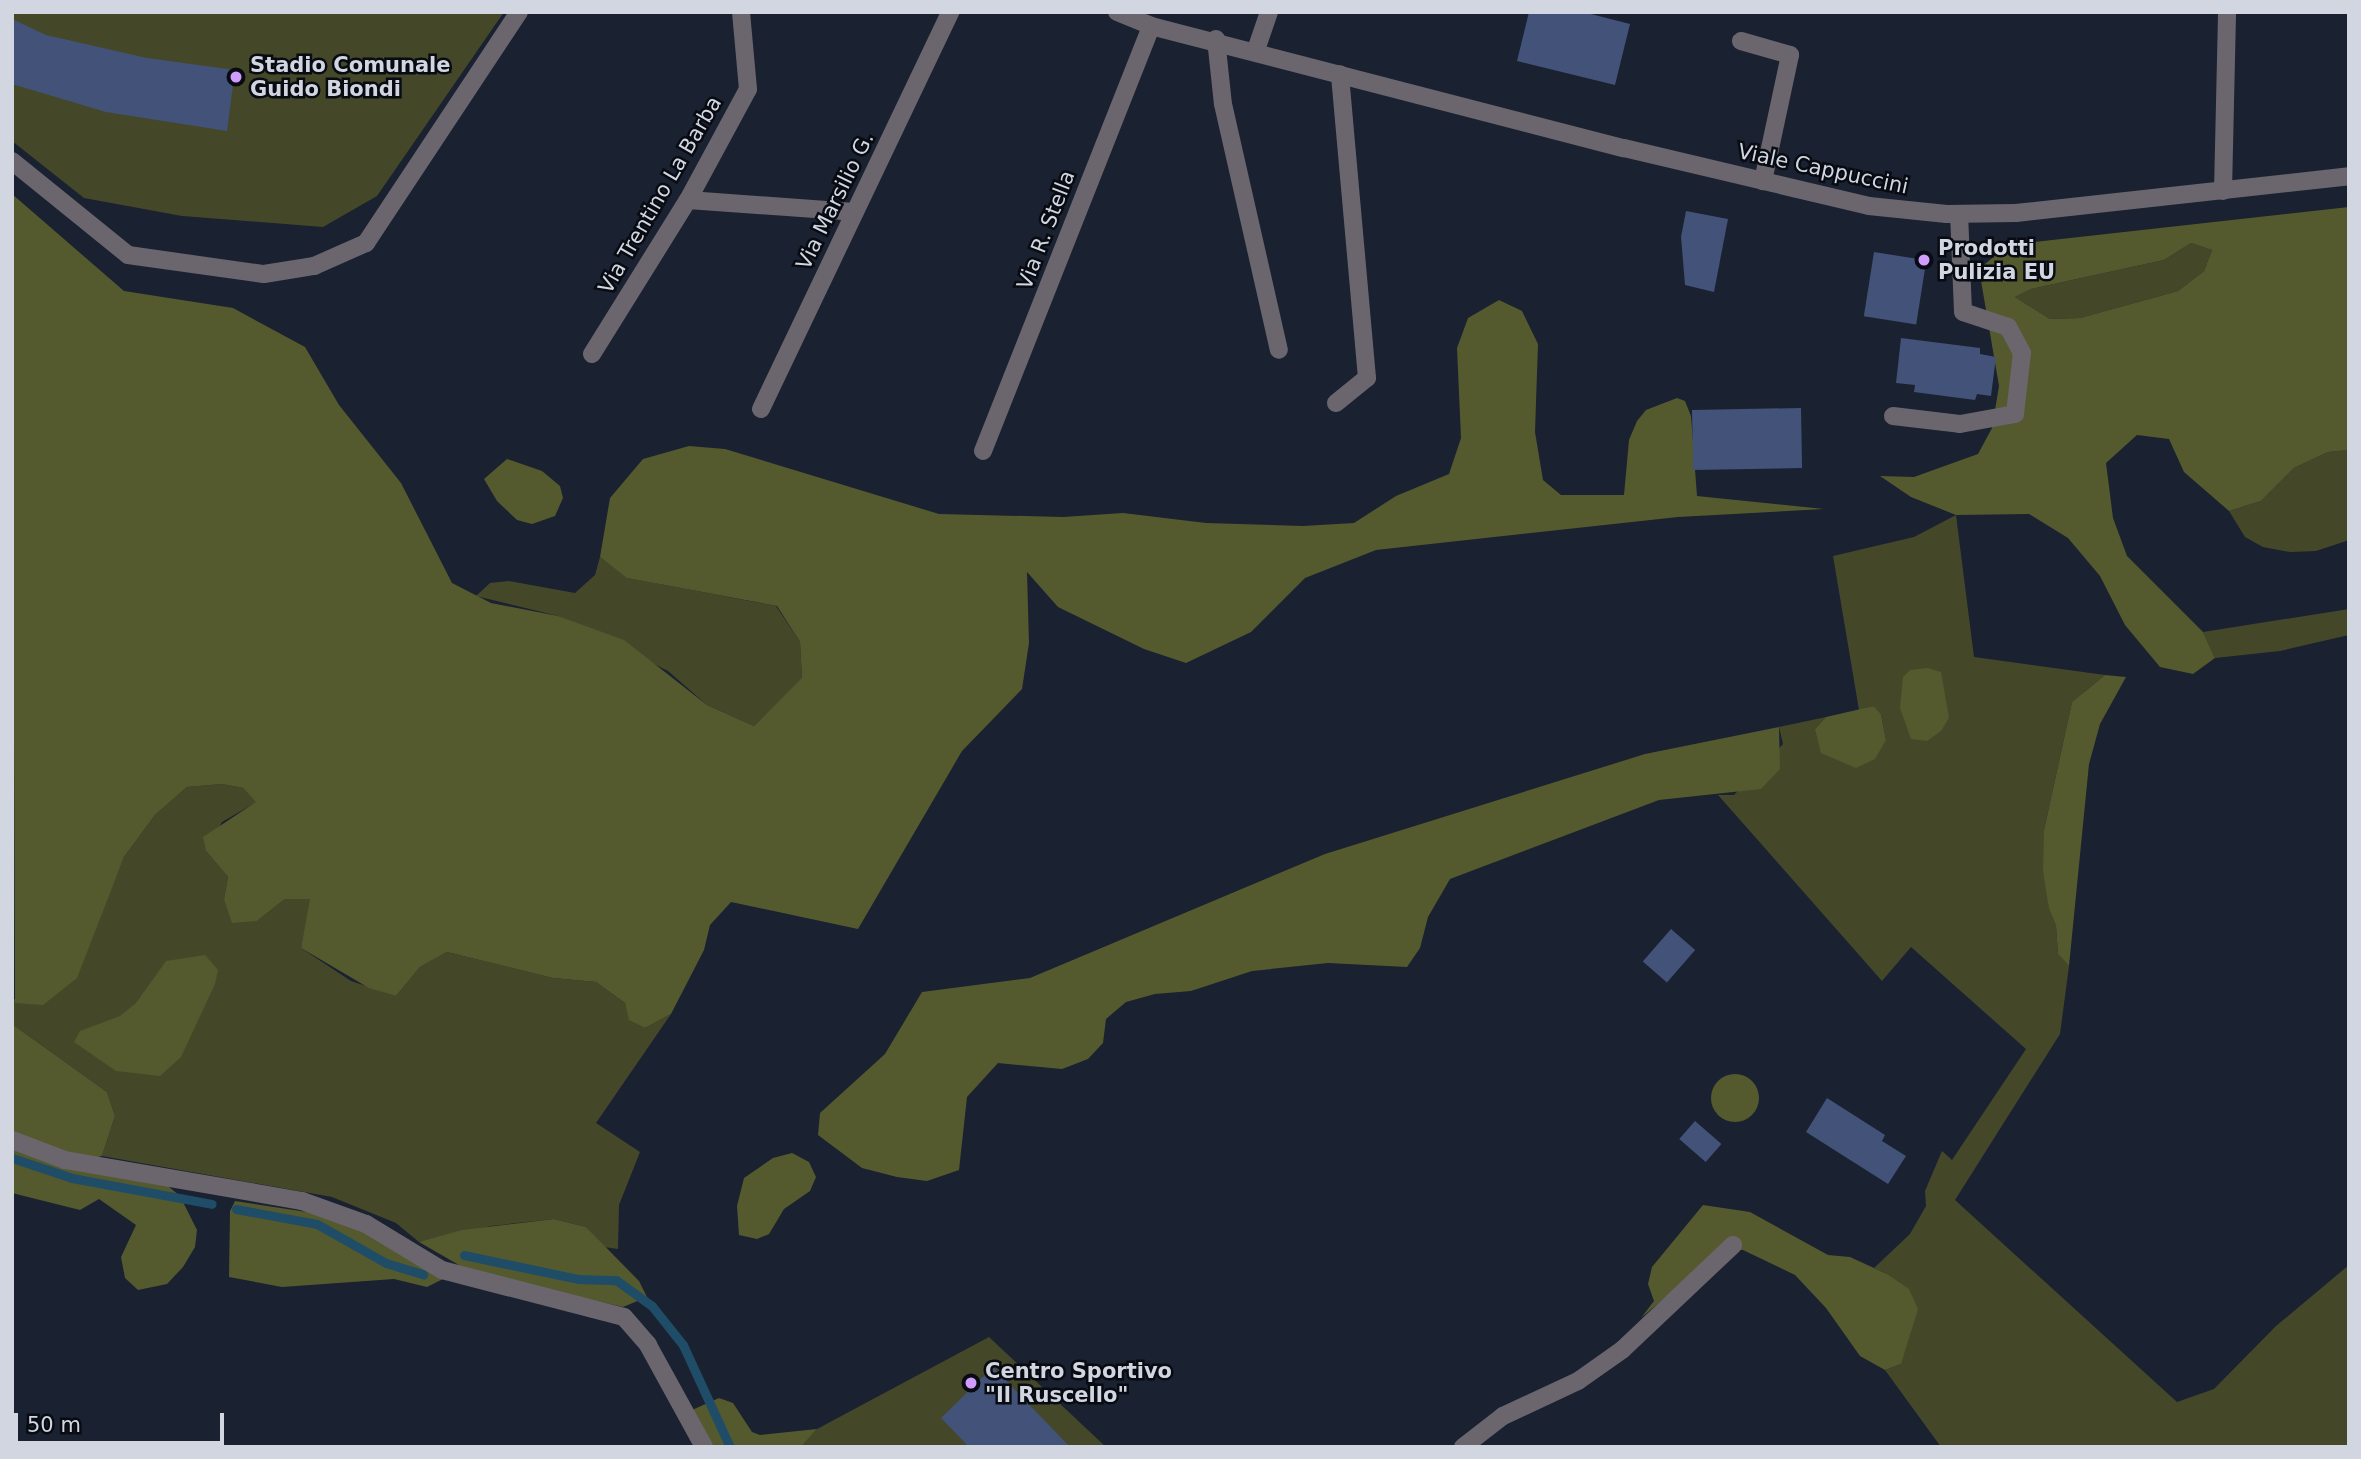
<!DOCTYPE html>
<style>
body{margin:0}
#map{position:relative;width:2361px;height:1459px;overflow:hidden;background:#1a2131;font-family:"DejaVu Sans",sans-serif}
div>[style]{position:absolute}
.green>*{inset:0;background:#444829}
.forest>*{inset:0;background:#545a2d}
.round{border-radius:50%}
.stream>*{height:9px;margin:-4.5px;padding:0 4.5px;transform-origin:4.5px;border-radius:4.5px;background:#1f4d67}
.building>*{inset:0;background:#425278;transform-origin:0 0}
.minor>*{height:18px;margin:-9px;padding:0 9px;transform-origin:9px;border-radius:9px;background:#6b666e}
.dots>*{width:19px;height:19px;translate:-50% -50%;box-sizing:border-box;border:4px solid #080b12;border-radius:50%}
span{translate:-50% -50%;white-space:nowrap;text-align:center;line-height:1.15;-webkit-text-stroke:5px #080b12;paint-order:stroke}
.poi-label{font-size:21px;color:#d1d6e1;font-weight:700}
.left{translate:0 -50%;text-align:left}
.street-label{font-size:21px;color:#d1d6e1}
.frame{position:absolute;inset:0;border:14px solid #d1d6e1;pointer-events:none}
.scale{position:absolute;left:14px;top:1413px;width:210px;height:32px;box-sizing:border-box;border:4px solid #d1d6e1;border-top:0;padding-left:9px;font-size:21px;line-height:24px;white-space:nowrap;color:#d1d6e1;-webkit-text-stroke:5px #080b12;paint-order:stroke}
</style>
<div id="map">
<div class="green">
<i style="clip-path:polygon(12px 12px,504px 12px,377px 196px,323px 227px,182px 216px,84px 198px,12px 141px)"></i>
<i style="clip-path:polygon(2191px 243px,2212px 250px,2204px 271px,2178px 291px,2080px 318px,2050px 319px,2015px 297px,2031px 289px,2164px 260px)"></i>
<i style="clip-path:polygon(2349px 450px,2349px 540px,2316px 551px,2290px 552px,2263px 547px,2245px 537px,2229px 511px,2261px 501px,2294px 468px,2328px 452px)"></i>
<i style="clip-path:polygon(1956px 515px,1974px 657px,2105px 675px,2072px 702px,2044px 830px,2049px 909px,2056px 926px,2058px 954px,2069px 966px,2060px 1034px,1955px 1200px,2177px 1402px,2214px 1389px,2276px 1326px,2349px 1265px,2349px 1447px,1941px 1447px,1885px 1370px,1901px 1364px,1887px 1274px,1874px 1268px,1910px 1234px,1926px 1206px,1925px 1191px,1942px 1151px,1952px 1160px,2026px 1049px,1911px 947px,1882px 981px,1718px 795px,1734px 795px,1783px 744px,1779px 727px,1826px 717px,1815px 729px,1886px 740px,1881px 714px,1874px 706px,1859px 710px,1833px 556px,1914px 537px)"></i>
<i style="clip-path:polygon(600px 557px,628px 578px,776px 606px,800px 642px,802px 679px,754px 726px,707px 705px,668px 671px,558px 616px,476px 596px,490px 583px,509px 581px,575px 593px,595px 575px)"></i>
<i style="clip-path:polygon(2349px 609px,2349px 635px,2280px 651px,2215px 658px,2203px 632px)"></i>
<i style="clip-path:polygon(222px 784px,243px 788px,257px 802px,222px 822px,206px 851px,228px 877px,224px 899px,257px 921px,285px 899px,311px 899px,301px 948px,351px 981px,396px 996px,420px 967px,447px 952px,553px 978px,596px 982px,625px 1003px,630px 1020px,645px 1028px,671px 1014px,596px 1123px,640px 1152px,619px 1205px,618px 1249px,604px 1247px,586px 1227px,554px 1219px,491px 1226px,419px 1242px,396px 1223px,332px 1197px,102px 1156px,115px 1116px,107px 1092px,12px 1024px,12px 1002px,113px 884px,124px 857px,155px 815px,187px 787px)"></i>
<i style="clip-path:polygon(989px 1337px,1106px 1447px,801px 1447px,817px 1429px)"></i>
</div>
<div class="forest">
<i style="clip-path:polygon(12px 194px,124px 291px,233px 308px,305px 347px,339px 405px,401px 483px,452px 583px,491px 603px,558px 616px,624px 640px,707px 705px,754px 726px,802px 678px,800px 642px,777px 606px,627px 578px,600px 557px,610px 498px,643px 459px,689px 446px,725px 449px,939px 514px,1063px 517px,1123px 513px,1206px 523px,1303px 526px,1354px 523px,1396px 496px,1449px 474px,1461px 438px,1457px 348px,1468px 318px,1499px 300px,1522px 311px,1538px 344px,1535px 432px,1543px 480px,1561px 495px,1624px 495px,1629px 440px,1637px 421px,1646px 410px,1677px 398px,1685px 401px,1691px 416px,1697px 496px,1824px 509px,1678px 517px,1376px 550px,1305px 578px,1251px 632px,1186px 663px,1144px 649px,1058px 607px,1027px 572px,1029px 643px,1022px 689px,962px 751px,858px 929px,731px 902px,710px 925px,704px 950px,671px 1014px,645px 1028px,629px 1020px,625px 1003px,596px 982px,553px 978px,447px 952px,420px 967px,396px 996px,369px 988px,301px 948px,310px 899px,285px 899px,257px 921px,232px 923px,224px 899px,228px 877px,206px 851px,203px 837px,256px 802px,243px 788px,222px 784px,187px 787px,155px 815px,124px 857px,77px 978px,43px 1005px,15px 1003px)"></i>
<i style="clip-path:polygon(evenodd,2349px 207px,2349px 450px,2328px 452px,2294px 468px,2261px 501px,2229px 511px,2184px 472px,2169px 439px,2137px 435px,2106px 463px,2113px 518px,2127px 556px,2203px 632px,2215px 658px,2193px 674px,2160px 667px,2125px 625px,2100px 576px,2068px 538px,2029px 514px,1956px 515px,1911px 497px,1880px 476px,1914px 477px,1978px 454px,1992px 428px,1999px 386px,1979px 269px,2008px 245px,2349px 207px,2191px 243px,2212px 250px,2204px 271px,2178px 291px,2080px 318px,2050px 319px,2015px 297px,2031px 289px,2164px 260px,2191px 243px)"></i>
<i style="clip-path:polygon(507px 459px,542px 471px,560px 486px,563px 498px,555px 516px,532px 524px,517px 520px,497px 501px,484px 479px)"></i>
<i style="clip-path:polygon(1928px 668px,1941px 672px,1949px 718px,1941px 731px,1927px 741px,1911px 739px,1900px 708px,1903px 677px,1910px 670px)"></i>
<i style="clip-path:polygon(2105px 675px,2126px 677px,2100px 724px,2089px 764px,2069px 966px,2058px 954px,2056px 926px,2049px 909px,2043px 871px,2044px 830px,2072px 702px)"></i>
<i style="clip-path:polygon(1874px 706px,1881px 714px,1886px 740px,1875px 759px,1856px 768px,1821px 753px,1815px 729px,1826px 717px)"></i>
<i style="clip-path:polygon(1779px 727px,1780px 769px,1761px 789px,1659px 800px,1450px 879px,1428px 917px,1420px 948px,1407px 967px,1328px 963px,1252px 971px,1191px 991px,1155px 994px,1126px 1002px,1106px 1019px,1103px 1043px,1088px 1059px,1062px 1069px,998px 1063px,967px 1097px,959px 1170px,927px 1181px,897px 1177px,862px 1168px,818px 1135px,820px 1113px,885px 1054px,922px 992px,1030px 978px,1325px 854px,1645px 754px)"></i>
<i style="clip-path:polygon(205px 955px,218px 970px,215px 984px,181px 1057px,160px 1076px,116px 1071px,74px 1042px,80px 1031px,120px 1016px,136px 1003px,166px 961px)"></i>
<i style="clip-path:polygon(12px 1024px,107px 1092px,115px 1116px,102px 1156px,88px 1159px,12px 1135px)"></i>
<i class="round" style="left:1711px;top:1074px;width:48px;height:48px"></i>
<i style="clip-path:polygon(12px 1143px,162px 1181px,180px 1196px,197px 1230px,195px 1247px,183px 1267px,167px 1284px,138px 1290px,125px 1278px,121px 1257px,136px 1225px,99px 1199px,80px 1210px,12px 1193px)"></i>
<i style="clip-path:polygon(792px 1153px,809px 1162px,816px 1177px,810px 1191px,784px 1209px,769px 1234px,757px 1239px,739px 1235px,737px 1206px,744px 1178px,773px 1158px)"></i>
<i style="clip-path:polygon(235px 1201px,307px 1212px,356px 1228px,414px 1263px,447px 1277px,427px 1287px,394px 1279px,282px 1287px,229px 1277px,230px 1211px)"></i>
<i style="clip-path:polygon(1703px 1205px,1750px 1212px,1828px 1255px,1850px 1257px,1887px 1274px,1909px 1289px,1918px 1309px,1901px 1364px,1885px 1370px,1860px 1356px,1826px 1308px,1795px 1275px,1743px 1250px,1722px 1249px,1641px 1318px,1654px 1301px,1648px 1284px,1652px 1267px)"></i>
<i style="clip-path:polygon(554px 1219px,586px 1227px,639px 1281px,647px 1297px,623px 1307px,471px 1272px,419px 1242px,462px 1230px)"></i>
<i style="clip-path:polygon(719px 1398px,733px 1403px,752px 1432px,760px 1435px,817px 1429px,801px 1447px,713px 1447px,692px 1410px)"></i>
</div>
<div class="stream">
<i style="left:12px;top:1158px;width:63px;rotate:18.4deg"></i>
<i style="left:72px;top:1178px;width:142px;rotate:10.5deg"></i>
<i style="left:236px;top:1209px;width:82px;rotate:10.5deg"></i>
<i style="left:317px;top:1224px;width:79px;rotate:29.5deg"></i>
<i style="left:386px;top:1263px;width:39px;rotate:17deg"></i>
<i style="left:464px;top:1255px;width:116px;rotate:11.9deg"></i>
<i style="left:578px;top:1279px;width:38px;rotate:2deg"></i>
<i style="left:616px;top:1280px;width:44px;rotate:35.8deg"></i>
<i style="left:652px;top:1306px;width:50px;rotate:51.5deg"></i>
<i style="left:683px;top:1345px;width:112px;rotate:65.3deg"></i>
</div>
<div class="building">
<i style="clip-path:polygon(1529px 12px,1583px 12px,1630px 24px,1615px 85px,1517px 61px)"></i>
<i style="clip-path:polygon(12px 19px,46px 35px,147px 58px,235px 70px,227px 131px,106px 112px,12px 84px)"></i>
<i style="clip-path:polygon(1686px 211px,1728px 219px,1714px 292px,1685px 285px,1681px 237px)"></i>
<i style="left:1874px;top:252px;width:53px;height:65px;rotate:9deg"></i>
<i style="clip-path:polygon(1901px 338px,1980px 348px,1980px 354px,1996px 357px,1991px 396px,1977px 394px,1975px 400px,1914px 392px,1915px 385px,1896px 383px)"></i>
<i style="left:1801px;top:408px;width:60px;height:109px;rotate:89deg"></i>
<i style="left:1671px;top:929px;width:32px;height:43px;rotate:41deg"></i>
<i style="clip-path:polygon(1827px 1098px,1885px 1135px,1882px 1141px,1906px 1156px,1888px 1184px,1806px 1132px)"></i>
<i style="left:1695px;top:1121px;width:35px;height:24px;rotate:41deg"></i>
<i style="clip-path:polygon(993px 1367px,1070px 1447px,969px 1447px,941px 1418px)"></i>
</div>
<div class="minor">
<i style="left:1117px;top:12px;width:37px;rotate:22deg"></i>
<i style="left:1151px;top:26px;width:488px;rotate:14.5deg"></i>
<i style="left:1624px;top:148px;width:252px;rotate:13.3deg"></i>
<i style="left:1869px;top:206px;width:78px;rotate:5.9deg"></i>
<i style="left:1947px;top:214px;width:69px;rotate:-0.8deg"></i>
<i style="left:2016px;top:213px;width:335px;rotate:-6.3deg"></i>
<i style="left:1216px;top:39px;width:65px;rotate:83.9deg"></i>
<i style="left:1223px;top:104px;width:252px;rotate:77.2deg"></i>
<i style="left:1741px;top:41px;width:51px;rotate:15.9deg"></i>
<i style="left:1790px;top:55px;width:129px;rotate:102.1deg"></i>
<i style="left:1256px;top:50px;width:40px;rotate:-71.1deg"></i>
<i style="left:12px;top:161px;width:149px;rotate:39deg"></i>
<i style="left:128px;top:255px;width:137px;rotate:8deg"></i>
<i style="left:264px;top:274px;width:51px;rotate:-9.1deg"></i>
<i style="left:314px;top:266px;width:57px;rotate:-23.9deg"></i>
<i style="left:366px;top:243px;width:277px;rotate:-56.5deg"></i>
<i style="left:2223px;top:191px;width:179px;rotate:-88.7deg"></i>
<i style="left:688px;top:200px;width:166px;rotate:4.1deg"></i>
<i style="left:592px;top:354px;width:181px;rotate:-58.1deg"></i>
<i style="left:688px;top:200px;width:126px;rotate:-61.6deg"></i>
<i style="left:748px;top:89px;width:77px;rotate:-95.2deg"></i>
<i style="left:1336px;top:403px;width:40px;rotate:-39deg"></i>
<i style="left:1367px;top:378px;width:305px;rotate:-95.1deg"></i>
<i style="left:761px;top:409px;width:440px;rotate:-64.5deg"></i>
<i style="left:1893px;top:416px;width:67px;rotate:6.8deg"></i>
<i style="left:1960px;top:424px;width:56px;rotate:-10.3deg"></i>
<i style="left:2015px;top:414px;width:61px;rotate:-83.5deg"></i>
<i style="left:2022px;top:353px;width:30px;rotate:-118deg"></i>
<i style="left:2008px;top:327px;width:47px;rotate:-161.6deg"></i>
<i style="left:1963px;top:312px;width:98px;rotate:-92.3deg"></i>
<i style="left:983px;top:451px;width:457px;rotate:-68.4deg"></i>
<i style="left:12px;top:1140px;width:57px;rotate:20.7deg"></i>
<i style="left:65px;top:1160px;width:241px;rotate:9.8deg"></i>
<i style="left:302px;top:1201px;width:68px;rotate:19.8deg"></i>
<i style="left:366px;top:1224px;width:89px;rotate:31.2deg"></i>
<i style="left:442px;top:1270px;width:188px;rotate:14.5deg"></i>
<i style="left:624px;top:1317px;width:37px;rotate:49deg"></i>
<i style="left:648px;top:1345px;width:116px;rotate:61.2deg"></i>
<i style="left:1463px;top:1447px;width:51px;rotate:-37.8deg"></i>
<i style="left:1503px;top:1416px;width:83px;rotate:-25deg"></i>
<i style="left:1578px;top:1381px;width:54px;rotate:-35.2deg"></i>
<i style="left:1622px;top:1350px;width:153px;rotate:-43.4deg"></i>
</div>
<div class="dots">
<i style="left:236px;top:77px;background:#d09dff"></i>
<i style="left:1924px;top:260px;background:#d09dff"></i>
<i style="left:971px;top:1383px;background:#d09dff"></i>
</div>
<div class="poi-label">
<span class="left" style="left:250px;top:77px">Stadio Comunale<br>Guido Biondi</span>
<span class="left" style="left:1938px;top:260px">Prodotti<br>Pulizia EU</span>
<span class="left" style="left:985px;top:1383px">Centro Sportivo<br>"Il Ruscello"</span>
</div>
<div class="street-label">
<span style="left:1823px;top:169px;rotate:12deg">Viale Cappuccini</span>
<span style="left:660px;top:195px;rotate:-60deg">Via Trentino La Barba</span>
<span style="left:835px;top:201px;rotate:-64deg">Via Marsilio G.</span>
<span style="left:1046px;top:230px;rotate:-69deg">Via R. Stella</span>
</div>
<div class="frame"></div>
<div class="scale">50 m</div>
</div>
